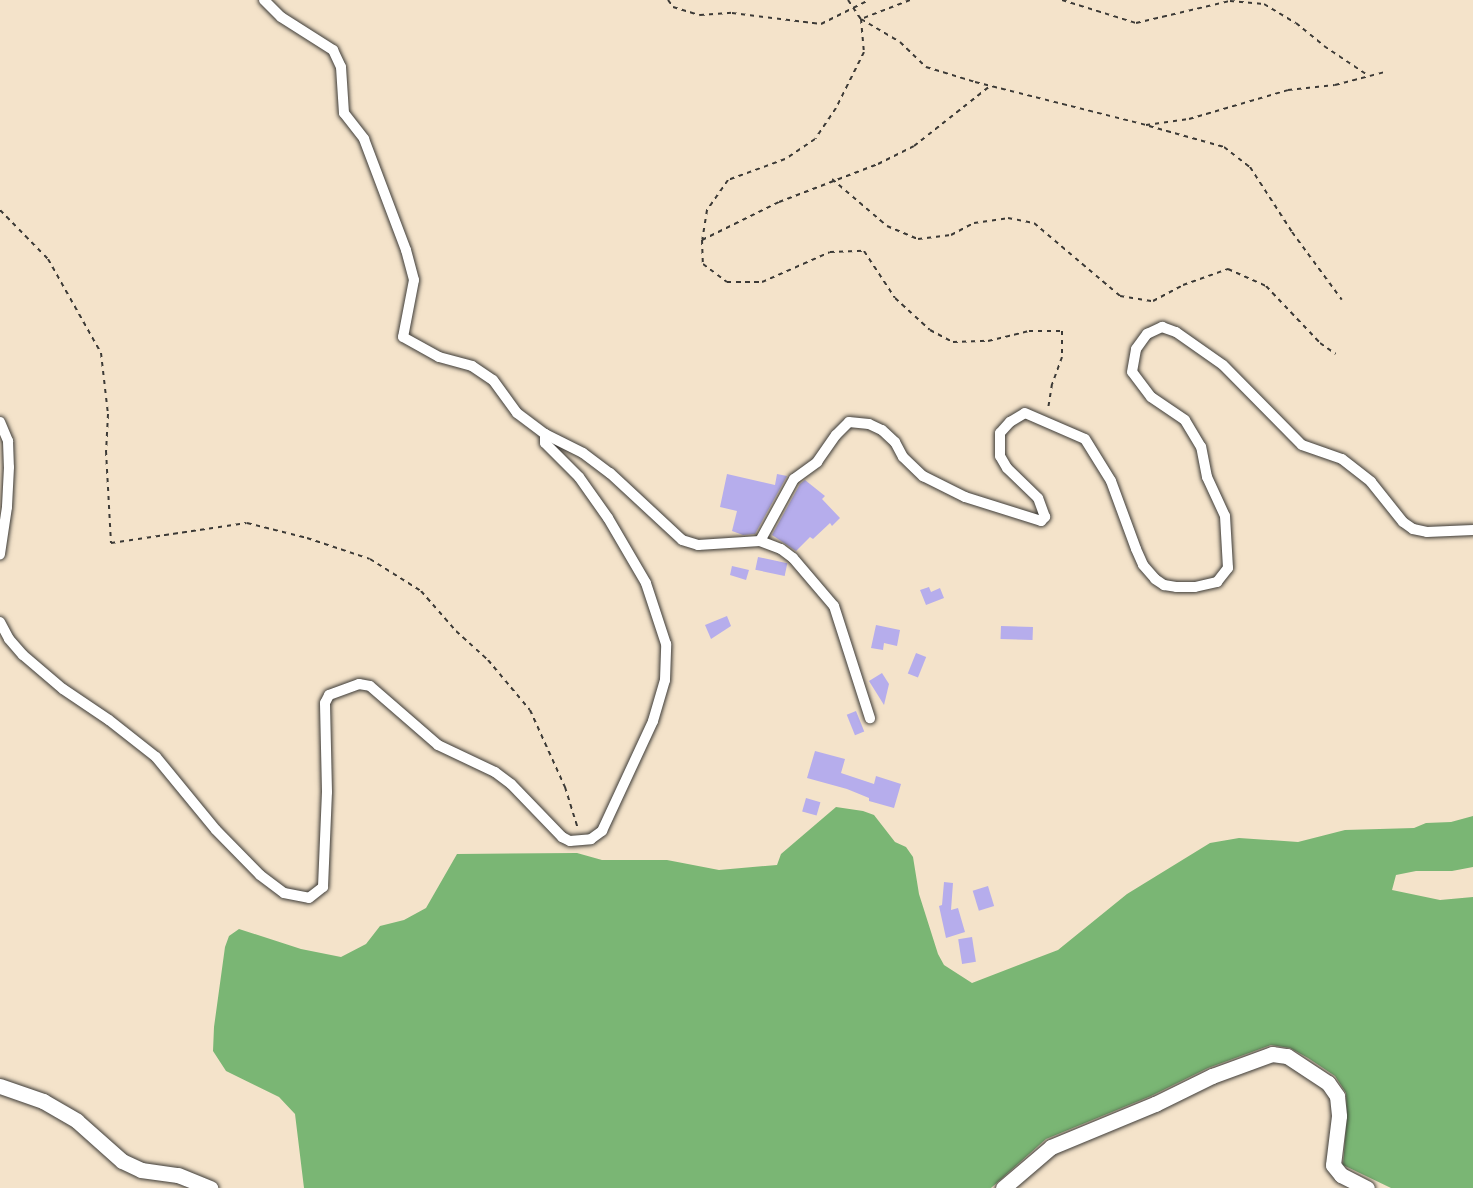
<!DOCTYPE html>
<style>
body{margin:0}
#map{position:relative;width:1473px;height:1188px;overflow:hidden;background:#f4e3ca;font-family:"Indie Flower",sans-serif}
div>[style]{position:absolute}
.forest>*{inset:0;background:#7ab674}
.building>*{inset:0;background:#b6adec;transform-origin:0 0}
.path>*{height:2px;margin-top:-1px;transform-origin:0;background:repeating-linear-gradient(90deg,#3c3a36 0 4.5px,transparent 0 9px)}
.roads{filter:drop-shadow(0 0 2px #3c3a36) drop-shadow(0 0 2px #3c3a36)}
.street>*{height:10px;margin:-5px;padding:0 5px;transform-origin:5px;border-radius:5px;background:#fff}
.secondary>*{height:15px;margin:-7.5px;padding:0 7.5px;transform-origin:7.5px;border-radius:7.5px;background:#fff}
span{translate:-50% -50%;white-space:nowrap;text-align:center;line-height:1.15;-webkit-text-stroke:5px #f7f3e8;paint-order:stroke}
</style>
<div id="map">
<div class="forest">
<i style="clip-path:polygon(836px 807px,863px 811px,874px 815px,895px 842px,906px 847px,913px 857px,919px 894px,938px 954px,944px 965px,972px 983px,1058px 950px,1127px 894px,1210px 843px,1239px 838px,1298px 842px,1345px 830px,1414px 828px,1426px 823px,1451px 822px,1473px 816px,1473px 867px,1452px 871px,1416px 871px,1396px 875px,1392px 890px,1440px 900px,1473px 897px,1473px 1188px,1391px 1188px,1343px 1165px,1347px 1116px,1346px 1093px,1335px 1076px,1308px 1058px,1290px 1048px,1271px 1045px,1208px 1068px,1151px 1096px,1046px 1139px,991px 1188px,304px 1188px,295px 1114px,279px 1097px,226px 1071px,213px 1051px,214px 1027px,225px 947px,229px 936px,239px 929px,301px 949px,341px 957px,366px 944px,380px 926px,404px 920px,426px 908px,457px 854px,577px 853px,602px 860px,667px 860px,719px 870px,777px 865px,781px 854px)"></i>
</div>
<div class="building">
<i style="clip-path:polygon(727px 474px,775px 485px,777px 474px,787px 476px,755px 534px,743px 535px,732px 531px,737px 511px,720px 507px)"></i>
<i style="clip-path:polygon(805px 480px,825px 496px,822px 499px,840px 518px,832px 526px,830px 523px,813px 539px,810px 537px,796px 551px,772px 535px,800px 484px)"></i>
<i style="left:758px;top:557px;width:30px;height:13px;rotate:12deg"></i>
<i style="clip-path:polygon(732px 566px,749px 570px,746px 580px,730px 575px)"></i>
<i style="clip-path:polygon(929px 587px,931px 592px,940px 588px,944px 598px,926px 605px,920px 590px)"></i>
<i style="clip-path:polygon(727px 616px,731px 626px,711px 639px,705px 625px)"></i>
<i style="clip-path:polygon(876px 625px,900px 630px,897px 646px,884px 643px,883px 650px,871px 648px)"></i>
<i style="left:1001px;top:626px;width:32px;height:13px;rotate:2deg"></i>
<i style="left:916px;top:653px;width:11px;height:22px;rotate:22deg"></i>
<i style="clip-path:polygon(882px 673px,889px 684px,884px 705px,869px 681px)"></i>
<i style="left:856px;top:711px;width:22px;height:10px;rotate:68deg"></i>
<i style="clip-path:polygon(815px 751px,845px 759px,841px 773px,874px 784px,876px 776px,901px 784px,894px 808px,869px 801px,869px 798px,847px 789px,807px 778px)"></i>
<i style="left:806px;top:798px;width:15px;height:14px;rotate:16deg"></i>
<i style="clip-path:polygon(944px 882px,953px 883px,951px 910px,958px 908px,965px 932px,946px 938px,939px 906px,942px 905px)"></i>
<i style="left:988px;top:886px;width:21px;height:16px;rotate:73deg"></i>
<i style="left:972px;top:937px;width:25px;height:14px;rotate:81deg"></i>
</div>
<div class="path">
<i style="left:668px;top:0;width:9px;rotate:54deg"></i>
<i style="left:673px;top:7px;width:28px;rotate:17deg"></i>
<i style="left:700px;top:15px;width:32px;rotate:-4deg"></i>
<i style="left:732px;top:13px;width:90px;rotate:7deg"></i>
<i style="left:821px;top:24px;width:54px;rotate:-26.6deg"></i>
<i style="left:848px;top:0;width:23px;rotate:56deg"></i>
<i style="left:861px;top:19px;width:45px;rotate:30.5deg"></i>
<i style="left:900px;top:42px;width:36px;rotate:44deg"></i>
<i style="left:926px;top:67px;width:51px;rotate:17deg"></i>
<i style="left:975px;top:82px;width:176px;rotate:14.1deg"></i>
<i style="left:1146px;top:125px;width:43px;rotate:-7.9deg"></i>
<i style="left:1189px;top:119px;width:103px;rotate:-16.3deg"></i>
<i style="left:1288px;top:90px;width:47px;rotate:-6.1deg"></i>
<i style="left:1335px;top:85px;width:52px;rotate:-14.6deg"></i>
<i style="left:910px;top:0;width:53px;rotate:158.8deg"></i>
<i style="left:861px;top:19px;width:33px;rotate:85deg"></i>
<i style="left:864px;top:52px;width:63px;rotate:116.6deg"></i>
<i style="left:836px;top:108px;width:37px;rotate:124deg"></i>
<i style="left:815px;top:139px;width:36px;rotate:146deg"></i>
<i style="left:785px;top:159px;width:61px;rotate:159.8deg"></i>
<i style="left:728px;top:180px;width:37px;rotate:125deg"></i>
<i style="left:707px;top:210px;width:30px;rotate:99deg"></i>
<i style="left:702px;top:240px;width:24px;rotate:88deg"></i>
<i style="left:703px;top:264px;width:30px;rotate:37deg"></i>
<i style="left:727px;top:282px;width:35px"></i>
<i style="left:762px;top:282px;width:74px;rotate:-23.8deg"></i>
<i style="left:830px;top:252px;width:34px;rotate:-2deg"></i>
<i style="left:864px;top:251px;width:56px;rotate:56.6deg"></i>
<i style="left:895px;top:298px;width:47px;rotate:42.4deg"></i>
<i style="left:930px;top:330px;width:26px;rotate:28deg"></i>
<i style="left:953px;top:342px;width:35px;rotate:-2deg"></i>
<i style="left:988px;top:341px;width:42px;rotate:-13.7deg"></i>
<i style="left:1029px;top:331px;width:33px"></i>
<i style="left:1062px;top:331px;width:26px;rotate:90deg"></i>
<i style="left:1062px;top:357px;width:29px;rotate:110deg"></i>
<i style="left:1052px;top:384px;width:26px;rotate:99deg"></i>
<i style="left:1062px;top:0;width:77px;rotate:17.3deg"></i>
<i style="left:1136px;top:23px;width:97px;rotate:-13.2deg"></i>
<i style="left:1230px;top:1px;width:34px;rotate:5deg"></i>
<i style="left:1264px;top:4px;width:37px;rotate:31deg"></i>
<i style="left:1296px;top:23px;width:36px;rotate:39deg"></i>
<i style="left:1324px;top:46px;width:54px;rotate:33.7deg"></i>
<i style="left:1149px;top:126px;width:78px;rotate:15.6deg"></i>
<i style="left:1224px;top:147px;width:33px;rotate:38deg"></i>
<i style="left:1250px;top:167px;width:77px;rotate:57.1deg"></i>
<i style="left:1292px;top:232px;width:84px;rotate:53.7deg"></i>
<i style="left:832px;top:179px;width:72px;rotate:40.5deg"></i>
<i style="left:887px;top:226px;width:34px;rotate:23deg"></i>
<i style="left:918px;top:239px;width:33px;rotate:-7deg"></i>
<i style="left:951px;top:235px;width:26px;rotate:-28deg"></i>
<i style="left:974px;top:223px;width:34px;rotate:-8deg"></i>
<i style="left:1008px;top:218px;width:26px;rotate:11deg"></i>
<i style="left:1034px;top:223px;width:113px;rotate:40.3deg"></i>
<i style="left:1120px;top:296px;width:33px;rotate:9deg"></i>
<i style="left:1153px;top:301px;width:34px;rotate:-28deg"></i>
<i style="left:1183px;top:285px;width:48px;rotate:-19.6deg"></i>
<i style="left:1228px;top:269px;width:42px;rotate:24.1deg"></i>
<i style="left:1266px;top:286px;width:79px;rotate:46.5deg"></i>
<i style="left:1320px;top:343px;width:19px;rotate:35deg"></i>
<i style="left:0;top:210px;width:69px;rotate:45.6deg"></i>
<i style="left:48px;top:259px;width:108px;rotate:60.6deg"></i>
<i style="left:101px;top:353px;width:61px;rotate:83.5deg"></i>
<i style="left:108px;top:414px;width:37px;rotate:93deg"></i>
<i style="left:106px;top:451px;width:92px;rotate:86.9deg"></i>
<i style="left:111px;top:543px;width:137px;rotate:-8.4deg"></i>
<i style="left:247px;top:523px;width:62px;rotate:14deg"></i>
<i style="left:307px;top:538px;width:66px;rotate:18.4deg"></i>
<i style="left:370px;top:559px;width:60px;rotate:32.1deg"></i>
<i style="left:421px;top:591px;width:53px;rotate:48.8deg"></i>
<i style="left:456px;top:631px;width:43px;rotate:42.2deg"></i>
<i style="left:488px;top:660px;width:65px;rotate:50deg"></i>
<i style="left:530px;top:710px;width:85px;rotate:65.6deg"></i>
<i style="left:565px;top:787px;width:44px;rotate:72.8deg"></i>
<i style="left:702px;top:240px;width:86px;rotate:-26.3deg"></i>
<i style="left:779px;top:202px;width:106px;rotate:-21deg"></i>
<i style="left:878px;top:164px;width:40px;rotate:-26.6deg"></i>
<i style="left:914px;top:146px;width:97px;rotate:-38.3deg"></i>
</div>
<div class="roads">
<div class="street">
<i style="left:264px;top:0;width:24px;rotate:45deg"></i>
<i style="left:281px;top:17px;width:62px;rotate:32.4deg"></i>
<i style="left:333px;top:50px;width:19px;rotate:65deg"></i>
<i style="left:341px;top:67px;width:46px;rotate:86.3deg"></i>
<i style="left:344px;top:113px;width:33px;rotate:52deg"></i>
<i style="left:364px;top:139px;width:119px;rotate:69.3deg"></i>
<i style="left:406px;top:250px;width:31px;rotate:75deg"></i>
<i style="left:414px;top:280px;width:58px;rotate:100.9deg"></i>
<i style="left:403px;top:337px;width:41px;rotate:29.1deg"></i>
<i style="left:439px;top:357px;width:34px;rotate:15deg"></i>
<i style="left:472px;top:366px;width:25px;rotate:34deg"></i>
<i style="left:493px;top:380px;width:41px;rotate:54deg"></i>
<i style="left:517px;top:413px;width:35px;rotate:37deg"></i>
<i style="left:0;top:422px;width:21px;rotate:67deg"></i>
<i style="left:8px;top:441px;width:26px;rotate:88deg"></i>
<i style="left:9px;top:467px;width:40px;rotate:92.9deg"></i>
<i style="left:7px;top:507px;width:48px;rotate:98.5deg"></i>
<i style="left:760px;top:541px;width:71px;rotate:-61.3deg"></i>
<i style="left:794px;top:479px;width:29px;rotate:-36deg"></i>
<i style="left:817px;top:462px;width:33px;rotate:-55deg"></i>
<i style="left:836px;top:435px;width:18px;rotate:-45deg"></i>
<i style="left:849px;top:422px;width:20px;rotate:6deg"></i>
<i style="left:869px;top:424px;width:14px;rotate:25deg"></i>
<i style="left:882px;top:430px;width:18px;rotate:43deg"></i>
<i style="left:895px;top:442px;width:17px;rotate:62deg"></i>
<i style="left:903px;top:457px;width:28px;rotate:44deg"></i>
<i style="left:923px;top:476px;width:47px;rotate:26.6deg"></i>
<i style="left:965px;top:497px;width:80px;rotate:17.5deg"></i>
<i style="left:1041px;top:521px;width:6px;rotate:-45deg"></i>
<i style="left:1045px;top:517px;width:20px;rotate:-110deg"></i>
<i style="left:1038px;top:498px;width:43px;rotate:-135.9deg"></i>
<i style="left:1007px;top:468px;width:14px;rotate:-120deg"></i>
<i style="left:1000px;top:456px;width:23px;rotate:-90deg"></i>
<i style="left:1000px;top:433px;width:15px;rotate:-48deg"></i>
<i style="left:1010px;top:422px;width:17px;rotate:-31deg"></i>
<i style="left:1025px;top:413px;width:65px;rotate:23.4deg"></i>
<i style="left:1085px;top:439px;width:49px;rotate:58.2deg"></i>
<i style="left:1111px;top:481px;width:72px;rotate:69.8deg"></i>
<i style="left:1136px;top:549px;width:17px;rotate:66deg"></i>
<i style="left:1143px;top:565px;width:18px;rotate:49deg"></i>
<i style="left:1155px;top:579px;width:11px;rotate:34deg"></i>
<i style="left:1164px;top:585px;width:12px;rotate:9deg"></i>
<i style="left:1176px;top:587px;width:19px"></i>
<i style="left:1195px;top:587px;width:23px;rotate:-13deg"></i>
<i style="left:1217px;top:582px;width:18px;rotate:-52deg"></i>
<i style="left:1228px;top:568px;width:52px;rotate:-93.3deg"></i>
<i style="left:1225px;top:516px;width:43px;rotate:-114.8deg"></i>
<i style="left:1207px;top:477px;width:31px;rotate:-101deg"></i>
<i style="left:1201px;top:447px;width:31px;rotate:-121deg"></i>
<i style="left:1185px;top:420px;width:41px;rotate:-145.9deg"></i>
<i style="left:1151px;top:397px;width:31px;rotate:-127deg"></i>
<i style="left:1132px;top:372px;width:23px;rotate:-80deg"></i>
<i style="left:1136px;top:349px;width:19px;rotate:-54deg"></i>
<i style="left:1147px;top:334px;width:17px;rotate:-25deg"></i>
<i style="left:1162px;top:327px;width:15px;rotate:20deg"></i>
<i style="left:1176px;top:332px;width:57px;rotate:35.1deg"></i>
<i style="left:1223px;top:365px;width:112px;rotate:45.4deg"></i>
<i style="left:1302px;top:445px;width:42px;rotate:19.3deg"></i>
<i style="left:1342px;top:459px;width:37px;rotate:38deg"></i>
<i style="left:1371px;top:482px;width:51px;rotate:51.3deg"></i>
<i style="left:1403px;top:522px;width:12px;rotate:35deg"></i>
<i style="left:1413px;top:529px;width:14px;rotate:12deg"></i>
<i style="left:1427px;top:532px;width:46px;rotate:-2.5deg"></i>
<i style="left:0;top:622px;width:19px;rotate:62deg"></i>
<i style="left:9px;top:639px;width:21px;rotate:49deg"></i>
<i style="left:23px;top:655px;width:52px;rotate:40.4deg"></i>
<i style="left:63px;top:689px;width:55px;rotate:34deg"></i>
<i style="left:109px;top:720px;width:60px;rotate:38.2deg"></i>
<i style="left:156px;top:757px;width:94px;rotate:50.6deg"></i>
<i style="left:216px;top:830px;width:63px;rotate:45.6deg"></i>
<i style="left:260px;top:875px;width:30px;rotate:37deg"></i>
<i style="left:284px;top:893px;width:25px;rotate:11deg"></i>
<i style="left:309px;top:898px;width:18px;rotate:-38deg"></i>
<i style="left:323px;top:887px;width:95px;rotate:-87.6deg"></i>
<i style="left:327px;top:792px;width:89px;rotate:-91.3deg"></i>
<i style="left:325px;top:703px;width:9px;rotate:-63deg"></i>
<i style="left:329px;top:695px;width:32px;rotate:-20deg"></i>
<i style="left:359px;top:684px;width:11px;rotate:10deg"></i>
<i style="left:370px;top:686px;width:90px;rotate:40.9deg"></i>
<i style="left:438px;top:745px;width:63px;rotate:25.3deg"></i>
<i style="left:495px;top:772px;width:20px;rotate:37deg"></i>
<i style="left:511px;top:784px;width:74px;rotate:46.1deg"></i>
<i style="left:562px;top:837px;width:9px;rotate:27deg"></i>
<i style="left:570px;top:841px;width:21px;rotate:-5deg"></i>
<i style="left:591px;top:839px;width:14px;rotate:-36deg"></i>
<i style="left:602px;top:831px;width:121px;rotate:-65.1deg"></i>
<i style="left:653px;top:721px;width:43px;rotate:-73.7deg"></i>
<i style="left:665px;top:680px;width:36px;rotate:-88deg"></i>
<i style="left:666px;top:644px;width:64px;rotate:-108.2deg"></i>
<i style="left:646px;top:583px;width:75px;rotate:-120.3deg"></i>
<i style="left:608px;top:518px;width:50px;rotate:-125.3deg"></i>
<i style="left:579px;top:477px;width:48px;rotate:-135deg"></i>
<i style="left:545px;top:443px;width:9px;rotate:-90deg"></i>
<i style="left:545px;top:434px;width:42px;rotate:26.6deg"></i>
<i style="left:583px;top:453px;width:34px;rotate:37deg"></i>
<i style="left:610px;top:473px;width:98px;rotate:42.9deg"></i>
<i style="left:682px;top:540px;width:17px;rotate:17deg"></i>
<i style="left:698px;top:545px;width:62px;rotate:-3.7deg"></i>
<i style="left:760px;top:541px;width:22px;rotate:21deg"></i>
<i style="left:781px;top:549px;width:15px;rotate:37deg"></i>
<i style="left:793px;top:558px;width:63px;rotate:49.5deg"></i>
<i style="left:834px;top:606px;width:118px;rotate:72.2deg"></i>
</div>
<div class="secondary">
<i style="left:0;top:1086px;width:46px;rotate:19.2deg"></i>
<i style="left:43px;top:1101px;width:39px;rotate:30deg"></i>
<i style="left:77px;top:1121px;width:60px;rotate:41.6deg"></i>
<i style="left:122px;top:1161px;width:21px;rotate:25deg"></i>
<i style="left:141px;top:1170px;width:37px;rotate:8deg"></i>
<i style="left:178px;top:1175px;width:35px;rotate:22deg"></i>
<i style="left:1003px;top:1188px;width:63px;rotate:-40.5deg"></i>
<i style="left:1051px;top:1147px;width:113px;rotate:-22.5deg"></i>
<i style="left:1155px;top:1104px;width:64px;rotate:-26.2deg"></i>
<i style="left:1212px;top:1076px;width:64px;rotate:-20.1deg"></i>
<i style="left:1272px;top:1054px;width:15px;rotate:8deg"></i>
<i style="left:1287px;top:1056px;width:49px;rotate:33.4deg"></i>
<i style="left:1328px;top:1083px;width:16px;rotate:55deg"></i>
<i style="left:1337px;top:1096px;width:20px;rotate:84deg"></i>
<i style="left:1339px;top:1116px;width:49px;rotate:97deg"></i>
<i style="left:1333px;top:1165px;width:13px;rotate:51deg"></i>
<i style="left:1341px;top:1175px;width:29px;rotate:27deg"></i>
</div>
</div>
</div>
